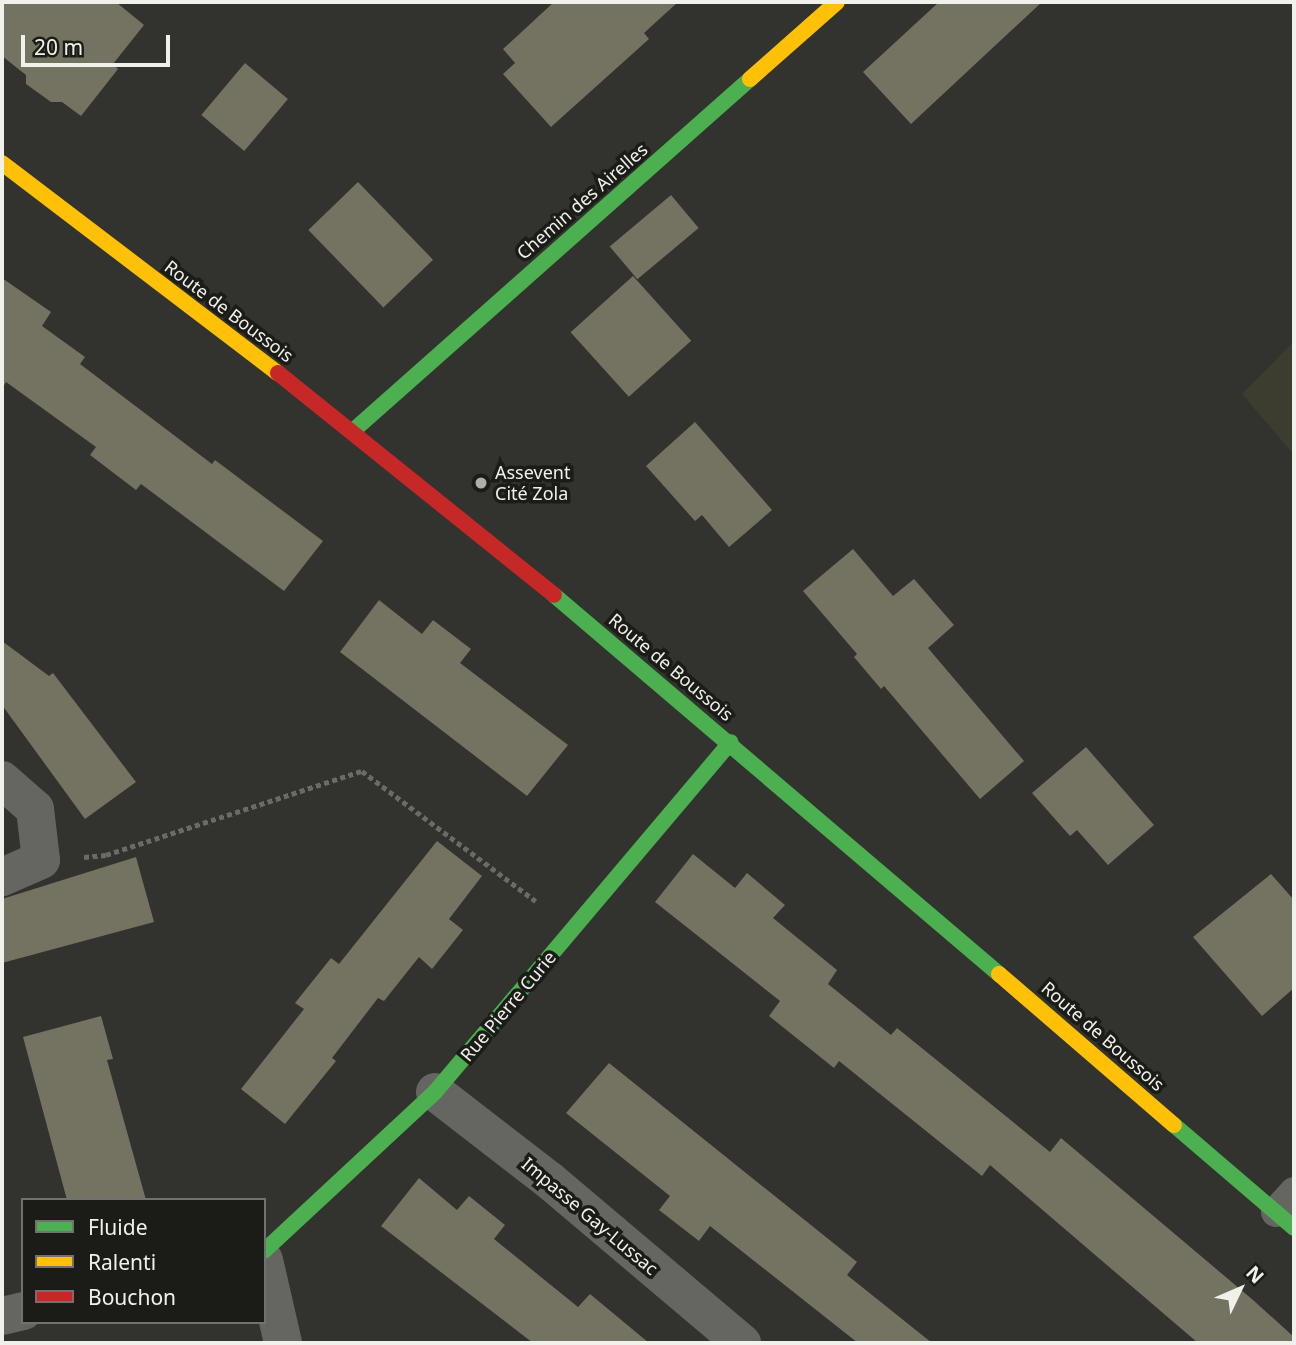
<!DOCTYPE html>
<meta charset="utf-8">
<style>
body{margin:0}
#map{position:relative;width:1296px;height:1345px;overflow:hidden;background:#32322e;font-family:"Noto Sans",sans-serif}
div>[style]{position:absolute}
.built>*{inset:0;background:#3c3c2f}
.building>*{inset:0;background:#747260;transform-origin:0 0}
.path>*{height:4.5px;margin-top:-2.25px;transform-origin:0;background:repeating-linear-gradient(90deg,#6a6a67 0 5px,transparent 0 8.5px)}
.lane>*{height:30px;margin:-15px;padding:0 15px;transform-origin:15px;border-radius:15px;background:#656562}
.street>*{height:38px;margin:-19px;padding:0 19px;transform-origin:19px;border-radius:19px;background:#656562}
.fast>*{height:16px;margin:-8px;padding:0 8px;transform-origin:8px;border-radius:8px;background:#4caf50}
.slow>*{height:16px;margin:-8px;padding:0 8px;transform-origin:8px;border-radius:8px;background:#ffc107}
.jam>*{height:16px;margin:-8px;padding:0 8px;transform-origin:8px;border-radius:8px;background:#c62828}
.dots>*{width:19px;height:19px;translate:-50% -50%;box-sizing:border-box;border:4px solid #1b1b18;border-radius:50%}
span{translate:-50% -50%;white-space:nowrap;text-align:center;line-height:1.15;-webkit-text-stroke:7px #1b1b18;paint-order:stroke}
.street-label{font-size:18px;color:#f1f1ec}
.poi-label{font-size:18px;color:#f1f1ec}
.left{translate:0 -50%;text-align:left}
.frame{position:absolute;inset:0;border:4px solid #f1f1ec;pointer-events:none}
.legend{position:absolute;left:21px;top:1198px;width:245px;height:126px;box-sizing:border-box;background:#1b1b18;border:2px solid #71716d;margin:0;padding:9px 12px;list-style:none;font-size:21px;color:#f1f1ec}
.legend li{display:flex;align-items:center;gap:14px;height:35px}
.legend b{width:35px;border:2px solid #71716d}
.north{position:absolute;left:1205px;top:1254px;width:70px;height:70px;-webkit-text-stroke:5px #1b1b18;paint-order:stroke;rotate:46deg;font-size:19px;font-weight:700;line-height:28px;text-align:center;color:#f1f1ec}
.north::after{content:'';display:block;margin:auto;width:24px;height:32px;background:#f1f1ec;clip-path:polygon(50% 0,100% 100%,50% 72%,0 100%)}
.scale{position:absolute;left:21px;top:35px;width:149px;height:32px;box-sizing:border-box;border:4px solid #f1f1ec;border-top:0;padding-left:9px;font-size:21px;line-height:24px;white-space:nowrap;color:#f1f1ec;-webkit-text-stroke:5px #1b1b18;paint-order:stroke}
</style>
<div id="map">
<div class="built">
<i style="clip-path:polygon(1294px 341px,1294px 455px,1242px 394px)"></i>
</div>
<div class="building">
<i style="clip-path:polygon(2px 2px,116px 2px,144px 25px,113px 64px,118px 69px,81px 116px,62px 102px,51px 102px,26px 84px,26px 75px,2px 56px)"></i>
<i style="clip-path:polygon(554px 2px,678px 2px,644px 33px,649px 39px,551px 127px,503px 74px,515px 63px,503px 49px)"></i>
<i style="clip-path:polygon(939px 2px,1042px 2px,911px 124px,863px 72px)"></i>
<i style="left:245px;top:63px;width:56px;height:68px;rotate:40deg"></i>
<i style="left:358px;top:182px;width:108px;height:69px;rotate:46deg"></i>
<i style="left:671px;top:195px;width:43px;height:80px;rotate:50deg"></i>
<i style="left:633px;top:276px;width:87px;height:84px;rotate:48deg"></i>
<i style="clip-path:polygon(2px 278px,51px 312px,42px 326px,85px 357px,80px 364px,212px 464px,215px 460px,323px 541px,284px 591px,141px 484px,136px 490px,90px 455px,96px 447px,6px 382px,2px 389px)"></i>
<i style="clip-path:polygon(695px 422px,772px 510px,729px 547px,702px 515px,695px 521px,646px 466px)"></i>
<i style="clip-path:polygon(853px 549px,893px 596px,914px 579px,954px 625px,928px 648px,1024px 761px,980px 799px,884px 686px,881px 689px,854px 657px,857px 654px,803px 591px)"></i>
<i style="clip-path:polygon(379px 600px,422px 634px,433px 620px,471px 649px,460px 663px,568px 745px,527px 796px,340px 652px)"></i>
<i style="clip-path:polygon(2px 641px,49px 676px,53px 673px,136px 782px,85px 819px,2px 705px)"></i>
<i style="clip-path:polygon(1086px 747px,1154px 825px,1108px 865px,1077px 830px,1070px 836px,1032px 793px)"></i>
<i style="clip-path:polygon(437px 841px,482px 876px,449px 919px,463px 930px,432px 969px,419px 957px,384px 1001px,378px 998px,332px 1058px,336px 1061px,285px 1124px,241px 1089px,304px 1009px,295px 1003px,331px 958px,339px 964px)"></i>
<i style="clip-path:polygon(693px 854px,735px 888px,747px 873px,785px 905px,773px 918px,837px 970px,828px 984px,891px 1035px,897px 1028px,1050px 1152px,1061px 1138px,1253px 1300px,1294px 1337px,1294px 1343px,1198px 1343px,990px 1165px,982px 1176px,839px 1061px,834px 1068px,769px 1016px,780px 1001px,655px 902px)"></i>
<i style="clip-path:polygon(136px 857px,154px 922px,2px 963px,2px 899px)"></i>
<i style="clip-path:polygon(1271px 874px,1294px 900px,1294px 988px,1262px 1016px,1193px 937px)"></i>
<i style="clip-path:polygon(101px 1016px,113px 1059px,107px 1060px,146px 1200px,67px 1200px,23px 1037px)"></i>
<i style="clip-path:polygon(609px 1063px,857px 1262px,847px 1275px,932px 1343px,858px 1343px,710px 1226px,699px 1241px,659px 1210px,670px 1196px,566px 1113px)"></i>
<i style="clip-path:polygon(419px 1178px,457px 1210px,469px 1196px,505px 1225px,494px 1239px,578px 1307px,590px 1294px,649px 1343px,533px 1343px,381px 1226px)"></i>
</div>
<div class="path">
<i style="left:84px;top:857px;width:22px;rotate:-5deg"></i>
<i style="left:106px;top:855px;width:269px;rotate:-18.2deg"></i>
<i style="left:362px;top:771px;width:217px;rotate:36.8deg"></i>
</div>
<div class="lane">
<i style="left:1276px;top:1212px;width:27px;rotate:-48deg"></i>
</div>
<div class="street">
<i style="left:2px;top:780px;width:44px;rotate:41.3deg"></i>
<i style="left:35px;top:809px;width:51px;rotate:83.3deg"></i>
<i style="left:41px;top:860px;width:43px;rotate:156.4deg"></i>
<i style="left:435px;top:1092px;width:144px;rotate:37.7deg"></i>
<i style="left:549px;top:1180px;width:253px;rotate:40.2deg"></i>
<i style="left:264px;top:1260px;width:85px;rotate:77.1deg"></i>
<i style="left:2px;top:1316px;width:22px;rotate:-13deg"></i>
</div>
<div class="fast">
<i style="left:354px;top:430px;width:529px;rotate:-41.55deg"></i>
<i style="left:554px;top:595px;width:585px;rotate:40.42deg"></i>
<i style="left:1174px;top:1125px;width:158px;rotate:40.6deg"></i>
<i style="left:264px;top:1251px;width:233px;rotate:-42.9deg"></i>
<i style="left:435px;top:1092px;width:458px;rotate:-49.8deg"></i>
</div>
<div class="slow">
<i style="left:750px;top:79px;width:116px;rotate:-41.5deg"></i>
<i style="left:2px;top:163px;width:347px;rotate:37.3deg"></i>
<i style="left:999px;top:974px;width:231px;rotate:40.8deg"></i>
</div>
<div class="jam">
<i style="left:278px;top:373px;width:354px;rotate:38.8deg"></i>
</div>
<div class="dots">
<i style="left:481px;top:483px;background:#aeaeaa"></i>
</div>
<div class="street-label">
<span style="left:582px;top:201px;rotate:-41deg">Chemin des Airelles</span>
<span style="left:229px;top:311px;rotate:37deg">Route de Boussois</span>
<span style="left:671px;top:667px;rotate:40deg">Route de Boussois</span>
<span style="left:508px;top:1006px;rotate:-50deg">Rue Pierre Curie</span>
<span style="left:1103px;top:1036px;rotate:41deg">Route de Boussois</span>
<span style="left:590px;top:1216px;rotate:40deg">Impasse Gay-Lussac</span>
</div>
<div class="poi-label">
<span class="left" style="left:495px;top:483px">Assevent<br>Cité Zola</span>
</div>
<div class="frame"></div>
<ul class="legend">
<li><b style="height:9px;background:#4caf50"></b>Fluide</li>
<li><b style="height:9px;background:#ffc107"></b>Ralenti</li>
<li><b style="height:9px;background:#c62828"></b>Bouchon</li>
</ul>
<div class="north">N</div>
<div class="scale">20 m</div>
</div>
